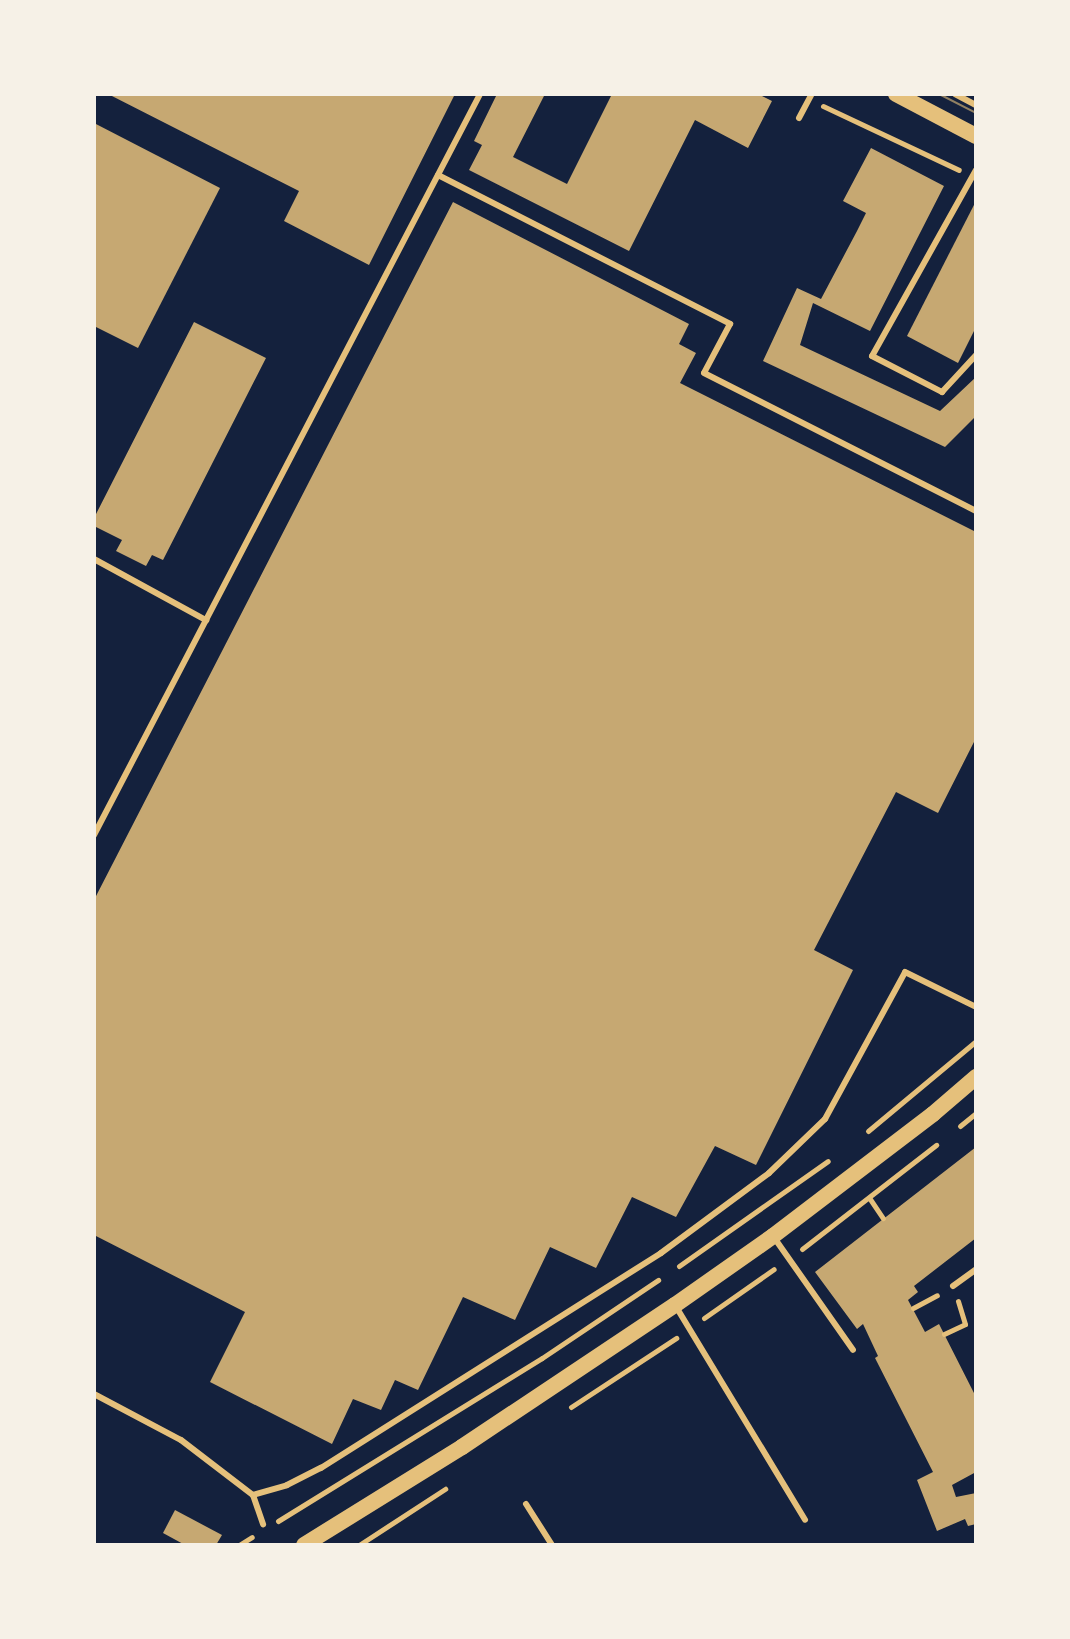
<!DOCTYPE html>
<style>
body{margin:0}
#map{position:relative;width:1070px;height:1639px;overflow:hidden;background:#14213d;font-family:"Fira Sans Condensed",sans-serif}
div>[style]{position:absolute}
.building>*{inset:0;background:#c6a872}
.path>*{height:5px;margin:-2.5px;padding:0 2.5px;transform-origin:2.5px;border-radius:2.5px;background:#e5c07b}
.service>*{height:6px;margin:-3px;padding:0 3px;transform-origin:3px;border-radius:3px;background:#e5c07b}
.secondary>*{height:16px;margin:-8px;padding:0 8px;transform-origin:8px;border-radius:8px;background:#e5c07b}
.tram>*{height:2px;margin:-1px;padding:0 1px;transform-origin:1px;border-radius:1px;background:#918062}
span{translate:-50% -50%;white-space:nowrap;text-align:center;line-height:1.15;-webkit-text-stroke:6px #f6f1e7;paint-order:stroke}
.frame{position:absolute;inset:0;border:96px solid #f6f1e7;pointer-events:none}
</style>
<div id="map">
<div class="building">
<i style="clip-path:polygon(108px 94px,455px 94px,369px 265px,284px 221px,299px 191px)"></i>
<i style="clip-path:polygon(497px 94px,545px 94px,513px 157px,567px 184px,612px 94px,758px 94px,772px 101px,748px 148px,695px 120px,629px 251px,469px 170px,482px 145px,474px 141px)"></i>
<i style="clip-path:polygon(94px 123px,220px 188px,138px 348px,94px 326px)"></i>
<i style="clip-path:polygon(871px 148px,944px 186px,870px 331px,813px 303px,800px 345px,940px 411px,976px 377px,976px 416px,945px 447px,763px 361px,797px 288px,821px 299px,857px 231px,866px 213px,843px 201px)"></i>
<i style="clip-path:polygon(976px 201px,976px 327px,958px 363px,907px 336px)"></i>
<i style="clip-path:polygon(453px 202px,689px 324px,679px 344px,696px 353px,680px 383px,976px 532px,976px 738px,938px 813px,896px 792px,814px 950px,853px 970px,756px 1165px,715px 1146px,676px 1217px,632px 1197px,596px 1268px,550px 1247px,515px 1320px,463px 1297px,418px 1390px,395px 1380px,381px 1410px,353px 1399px,332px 1444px,210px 1382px,245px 1312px,94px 1235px,94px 900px)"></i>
<i style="clip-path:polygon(194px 322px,266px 358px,163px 560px,152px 555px,146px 566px,116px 551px,122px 540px,94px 526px,94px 518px)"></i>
<i style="clip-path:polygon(976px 1147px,976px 1238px,914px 1286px,918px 1292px,908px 1300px,925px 1332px,939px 1324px,976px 1397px,976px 1472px,952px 1485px,956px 1497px,976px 1493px,976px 1524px,968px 1526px,965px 1519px,937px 1531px,917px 1480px,933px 1472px,875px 1358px,878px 1356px,863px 1324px,857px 1329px,815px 1272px)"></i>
<i style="clip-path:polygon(175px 1510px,222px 1535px,216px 1545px,185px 1545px,163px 1533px)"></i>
</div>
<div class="path">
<i style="left:823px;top:106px;width:150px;rotate:25.2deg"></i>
<i style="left:960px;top:1126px;width:21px;rotate:-39deg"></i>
<i style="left:868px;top:1131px;width:141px;rotate:-39.8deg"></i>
<i style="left:870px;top:1199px;width:23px;rotate:56deg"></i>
<i style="left:802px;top:1249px;width:170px;rotate:-37.8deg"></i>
<i style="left:679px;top:1266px;width:182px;rotate:-35.2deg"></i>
<i style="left:913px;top:1308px;width:27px;rotate:-28deg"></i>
<i style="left:704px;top:1318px;width:85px;rotate:-35deg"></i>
<i style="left:944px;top:1334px;width:23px;rotate:-25deg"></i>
<i style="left:965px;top:1324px;width:24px;rotate:-107deg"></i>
<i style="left:571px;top:1407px;width:126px;rotate:-33.3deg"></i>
<i style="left:278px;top:1521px;width:310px;rotate:-31.7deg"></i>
<i style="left:542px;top:1358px;width:140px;rotate:-33.9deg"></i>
<i style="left:239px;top:1545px;width:15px;rotate:-32deg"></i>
<i style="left:359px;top:1545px;width:103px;rotate:-33.1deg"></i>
</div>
<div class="service">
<i style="left:955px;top:94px;width:24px;rotate:28deg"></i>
<i style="left:799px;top:118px;width:27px;rotate:-62deg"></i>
<i style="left:976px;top:170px;width:213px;rotate:119.2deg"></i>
<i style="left:872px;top:356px;width:79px;rotate:27.2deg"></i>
<i style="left:942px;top:392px;width:50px;rotate:-47.4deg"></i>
<i style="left:438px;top:175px;width:328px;rotate:27deg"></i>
<i style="left:730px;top:324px;width:55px;rotate:118deg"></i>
<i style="left:704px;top:373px;width:305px;rotate:26.9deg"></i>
<i style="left:94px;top:559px;width:128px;rotate:28.6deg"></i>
<i style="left:94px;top:835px;width:836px;rotate:-62.48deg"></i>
<i style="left:773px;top:1236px;width:139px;rotate:54.9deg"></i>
<i style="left:953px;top:1286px;width:29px;rotate:-36deg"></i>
<i style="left:675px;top:1305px;width:251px;rotate:58.8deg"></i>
<i style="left:94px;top:1394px;width:98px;rotate:27.9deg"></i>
<i style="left:181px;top:1440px;width:91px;rotate:37.4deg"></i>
<i style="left:253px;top:1495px;width:31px;rotate:71deg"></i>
<i style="left:253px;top:1495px;width:35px;rotate:-16deg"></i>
<i style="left:287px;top:1485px;width:38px;rotate:-27deg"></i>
<i style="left:321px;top:1468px;width:402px;rotate:-32.3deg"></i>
<i style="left:661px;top:1253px;width:134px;rotate:-36.5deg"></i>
<i style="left:769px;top:1173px;width:78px;rotate:-44deg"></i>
<i style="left:825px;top:1119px;width:167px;rotate:-61.4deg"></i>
<i style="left:905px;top:972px;width:79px;rotate:26.2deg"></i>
<i style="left:526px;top:1504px;width:49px;rotate:57.6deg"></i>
</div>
<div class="secondary">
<i style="left:896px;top:94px;width:90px;rotate:27.7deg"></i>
<i style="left:304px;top:1545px;width:186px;rotate:-31.8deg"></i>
<i style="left:462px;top:1447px;width:256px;rotate:-33.7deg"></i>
<i style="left:675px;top:1305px;width:120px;rotate:-35.1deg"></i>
<i style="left:773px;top:1236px;width:201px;rotate:-37.3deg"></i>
<i style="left:933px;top:1114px;width:57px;rotate:-40.7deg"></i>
</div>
<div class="tram">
<i style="left:939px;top:94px;width:42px;rotate:27.2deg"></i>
<i style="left:974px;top:94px;width:2px;rotate:27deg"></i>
</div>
<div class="frame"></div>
</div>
